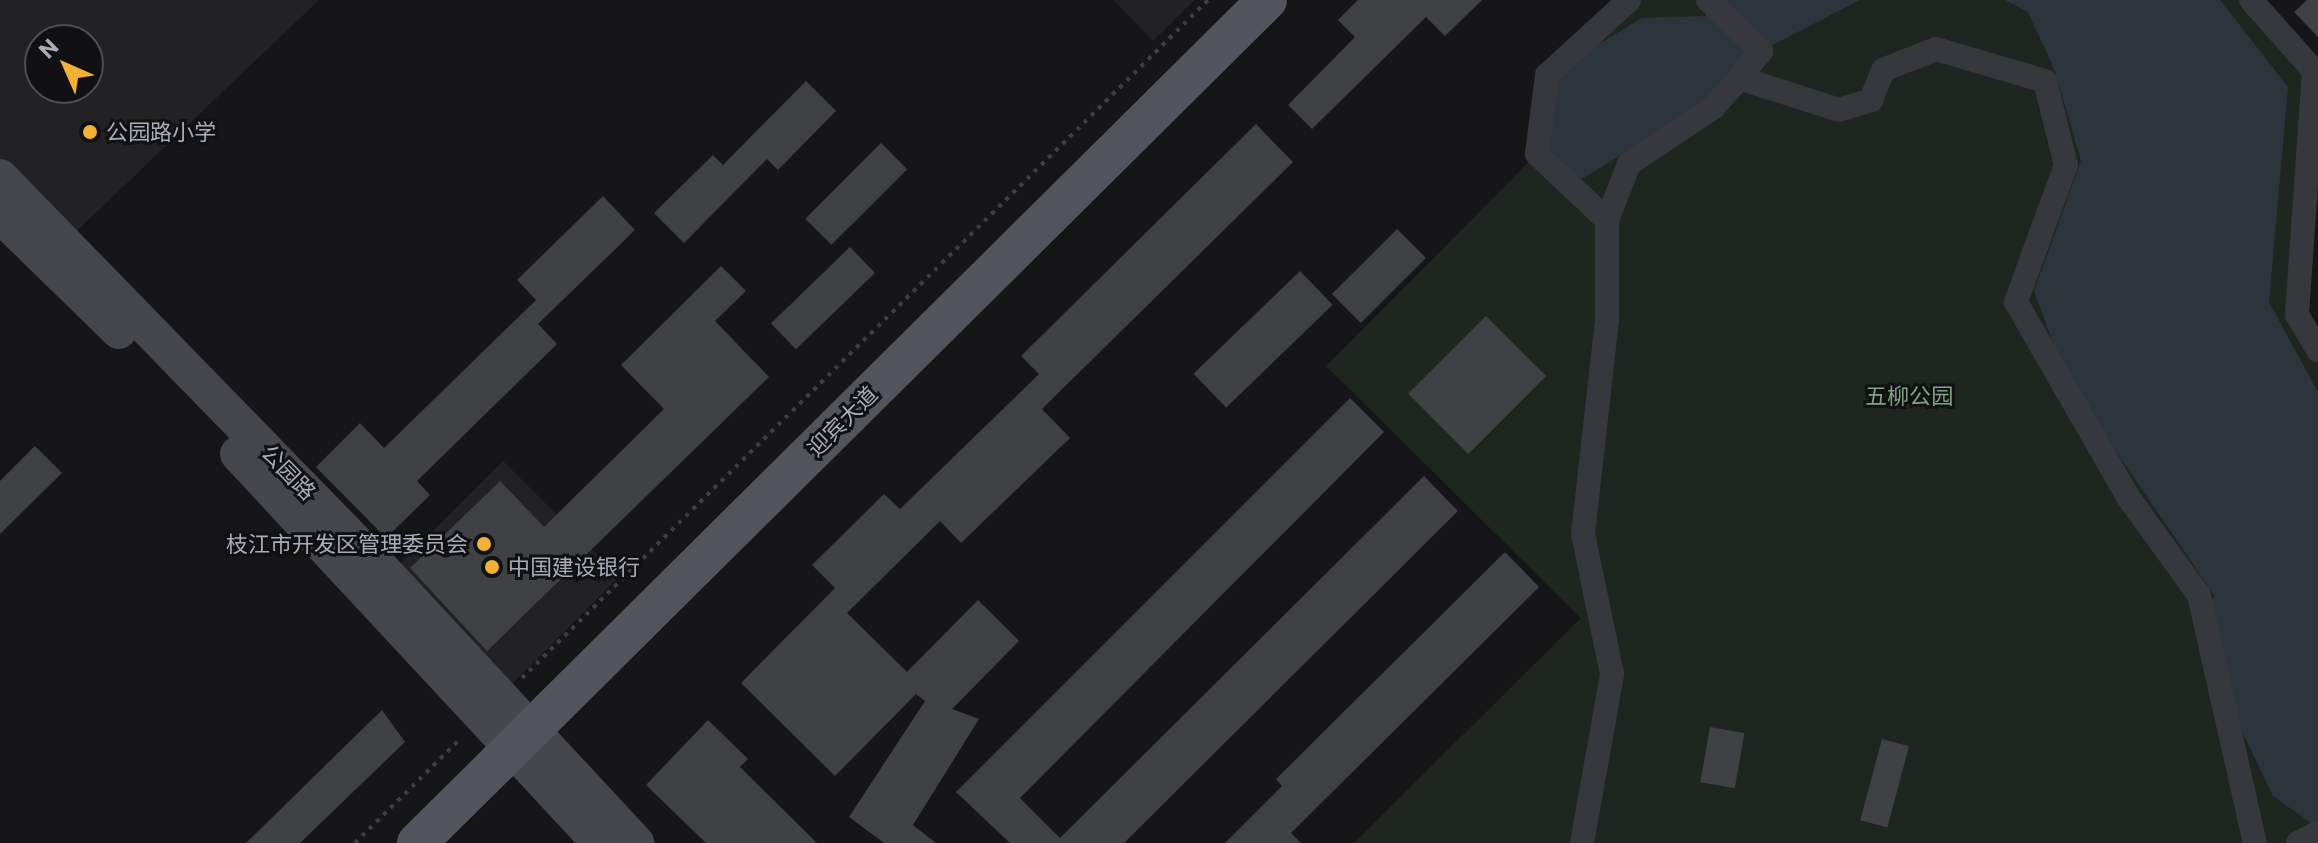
<!DOCTYPE html>
<meta charset="utf-8">
<style>
body{margin:0}
#map{position:relative;width:2318px;height:843px;overflow:hidden;background:#161618;font-family:Commissioner,"Noto Sans SC",sans-serif}
div>[style]{position:absolute}
.built>*{inset:0;background:#222225;transform-origin:0 0}
.green>*{inset:0;background:#1e261f}
.water>*{inset:0;background:#2c353c}
.building>*{inset:0;background:#404145;transform-origin:0 0}
.path>*{height:4px;margin-top:-2px;transform-origin:0;background:repeating-linear-gradient(90deg,#3d3f44 0 4px,transparent 0 10px)}
.street>*{height:24px;margin:-12px;padding:0 12px;transform-origin:12px;border-radius:12px;background:#37383d}
.secondary>*{height:36px;margin:-18px;padding:0 18px;transform-origin:18px;border-radius:18px;background:#45474d}
.primary>*{height:40px;margin:-20px;padding:0 20px;transform-origin:20px;border-radius:20px;background:#53555c}
.dots>*{width:22px;height:22px;translate:-50% -50%;box-sizing:border-box;border:4px solid #111113;border-radius:50%}
span{translate:-50% -50%;white-space:nowrap;text-align:center;line-height:1.15;-webkit-text-stroke:6px #111113;paint-order:stroke}
.poi-label{font-size:22px;color:#a8adb8}
.left{translate:0 -50%;text-align:left}
.right{translate:-100% -50%;text-align:right}
.park-label{font-size:22px;color:#7fa381}
.street-label{font-size:22px;color:#a8adb8}
.north{position:absolute;left:24px;top:24px;width:80px;height:80px;box-sizing:border-box;background:#111113;border:2px solid #4d4f55;border-radius:50%;rotate:315deg;font-size:22px;font-weight:700;line-height:32px;text-align:center;color:#a8adb8}
.north::after{content:'';display:block;margin:auto;width:28px;height:36px;background:#f2b134;clip-path:polygon(50% 0,100% 100%,50% 72%,0 100%)}
</style>
<div id="map">
<div class="built">
<i style="clip-path:polygon(evenodd,0 0,319px 0,63px 244px,0 177px,0 0,40px 40px,88px 40px,88px 88px,40px 88px,40px 40px)"></i>
<i style="clip-path:polygon(1113px 0,1195px 0,1153px 41px)"></i>
<i style="left:503px;top:461px;width:164px;height:180px;rotate:45deg"></i>
</div>
<div class="green">
<i style="clip-path:polygon(1629px 0,2251px 0,2314px 71px,2297px 315px,2318px 350px,2318px 843px,1354px 843px,1581px 618px,1326px 366px,1537px 154px,1547px 75px)"></i>
</div>
<div class="water">
<i style="clip-path:polygon(1719px 0,1860px 0,1761px 51px,1730px 89px,1575px 183px,1537px 154px,1547px 75px,1642px 18px,1705px 16px)"></i>
<i style="clip-path:polygon(2005px 0,2220px 0,2288px 87px,2269px 302px,2318px 392px,2318px 828px,2273px 796px,2204px 652px,2214px 595px,2066px 378px,2034px 291px,2081px 161px,2055px 71px,2028px 12px)"></i>
</div>
<div class="building">
<i style="clip-path:polygon(1358px 0,1482px 0,1445px 36px,1426px 17px,1312px 129px,1288px 105px,1355px 37px,1338px 20px)"></i>
<i style="clip-path:polygon(2307px 0,2318px 0,2318px 37px,2294px 12px)"></i>
<i style="clip-path:polygon(806px 81px,836px 111px,778px 170px,767px 159px,684px 243px,654px 213px,713px 155px,723px 165px)"></i>
<i style="clip-path:polygon(1256px 124px,1293px 162px,1042px 409px,1070px 438px,961px 543px,940px 521px,847px 613px,907px 672px,978px 600px,1019px 641px,952px 709px,979px 719px,913px 825px,936px 843px,884px 843px,849px 817px,925px 701px,916px 694px,835px 776px,741px 683px,835px 588px,812px 565px,884px 494px,900px 509px,1039px 374px,1021px 356px)"></i>
<i style="left:881px;top:143px;width:37px;height:107px;rotate:45deg"></i>
<i style="clip-path:polygon(603px 196px,635px 230px,538px 324px,557px 344px,417px 481px,430px 495px,386px 538px,316px 467px,360px 423px,384px 448px,536px 300px,517px 280px)"></i>
<i style="left:1397px;top:229px;width:41px;height:92px;rotate:45deg"></i>
<i style="left:850px;top:247px;width:36px;height:110px;rotate:46deg"></i>
<i style="clip-path:polygon(721px 266px,746px 291px,715px 321px,769px 377px,487px 651px,410px 568px,500px 481px,544px 527px,664px 409px,621px 365px)"></i>
<i style="left:1300px;top:271px;width:47px;height:148px;rotate:46deg"></i>
<i style="left:1486px;top:316px;width:85px;height:110px;rotate:45deg"></i>
<i style="clip-path:polygon(1350px 398px,1384px 432px,1020px 798px,1060px 838px,1424px 476px,1458px 511px,1124px 843px,1010px 843px,956px 792px)"></i>
<i style="clip-path:polygon(35px 446px,62px 473px,0 534px,0 481px)"></i>
<i style="clip-path:polygon(1505px 552px,1539px 587px,1291px 833px,1301px 843px,1225px 843px,1282px 786px,1276px 779px)"></i>
<i style="clip-path:polygon(382px 710px,405px 742px,300px 843px,246px 843px)"></i>
<i style="clip-path:polygon(708px 720px,748px 759px,740px 767px,817px 843px,706px 843px,646px 785px)"></i>
<i style="left:1710px;top:727px;width:35px;height:56px;rotate:10deg"></i>
<i style="left:1882px;top:739px;width:28px;height:84px;rotate:15deg"></i>
</div>
<div class="path">
<i style="left:522px;top:678px;width:965px;rotate:-44.66deg"></i>
<i style="left:355px;top:843px;width:149px;rotate:-44.7deg"></i>
</div>
<div class="street">
<i style="left:1708px;top:0;width:74px;rotate:43.9deg"></i>
<i style="left:1761px;top:51px;width:35px;rotate:129deg"></i>
<i style="left:1739px;top:78px;width:105px;rotate:17.7deg"></i>
<i style="left:1839px;top:110px;width:34px;rotate:-17deg"></i>
<i style="left:1871px;top:100px;width:32px;rotate:-68deg"></i>
<i style="left:1883px;top:70px;width:57px;rotate:-21.6deg"></i>
<i style="left:1936px;top:49px;width:114px;rotate:16.4deg"></i>
<i style="left:2045px;top:81px;width:87px;rotate:76deg"></i>
<i style="left:2066px;top:165px;width:146px;rotate:110.1deg"></i>
<i style="left:2016px;top:302px;width:225px;rotate:60.1deg"></i>
<i style="left:2128px;top:497px;width:121px;rotate:54.1deg"></i>
<i style="left:2199px;top:595px;width:254px;rotate:77.3deg"></i>
<i style="left:2251px;top:0;width:95px;rotate:48.4deg"></i>
<i style="left:2314px;top:71px;width:245px;rotate:94deg"></i>
<i style="left:2297px;top:315px;width:41px;rotate:59deg"></i>
<i style="left:1607px;top:220px;width:60px;rotate:-68.6deg"></i>
<i style="left:1629px;top:164px;width:102px;rotate:-33.8deg"></i>
<i style="left:1714px;top:107px;width:38px;rotate:-49deg"></i>
<i style="left:1582px;top:843px;width:172px;rotate:-79.9deg"></i>
<i style="left:1612px;top:674px;width:143px;rotate:-101.7deg"></i>
<i style="left:1583px;top:534px;width:216px;rotate:-83.6deg"></i>
<i style="left:1607px;top:319px;width:99px;rotate:-90deg"></i>
<i style="left:1607px;top:220px;width:96px;rotate:-136.7deg"></i>
<i style="left:1537px;top:154px;width:80px;rotate:-82.8deg"></i>
<i style="left:1547px;top:75px;width:111px;rotate:-42.4deg"></i>
<i style="left:2298px;top:843px;width:22px;rotate:-27deg"></i>
</div>
<div class="secondary">
<i style="left:0;top:177px;width:543px;rotate:45.75deg"></i>
<i style="left:379px;top:566px;width:378px;rotate:47.1deg"></i>
<i style="left:0;top:215px;width:166px;rotate:44.3deg"></i>
<i style="left:238px;top:454px;width:531px;rotate:47.06deg"></i>
</div>
<div class="primary">
<i style="left:417px;top:843px;width:1197px;rotate:-44.76deg"></i>
</div>
<div class="dots">
<i style="left:90px;top:132px;background:#f2b134"></i>
<i style="left:484px;top:544px;background:#f2b134"></i>
<i style="left:492px;top:567px;background:#f2b134"></i>
</div>
<div class="poi-label">
<span class="left" style="left:106px;top:132px">公园路小学</span>
<span class="right" style="left:468px;top:544px">枝江市开发区管理委员会</span>
<span class="left" style="left:508px;top:567px">中国建设银行</span>
</div>
<div class="park-label">
<span style="left:1909px;top:396px">五柳公园</span>
</div>
<div class="street-label">
<span style="left:842px;top:421px;rotate:-45deg">迎宾大道</span>
<span style="left:289px;top:472px;rotate:46deg">公园路</span>
</div>
<div class="north">N</div>
</div>
